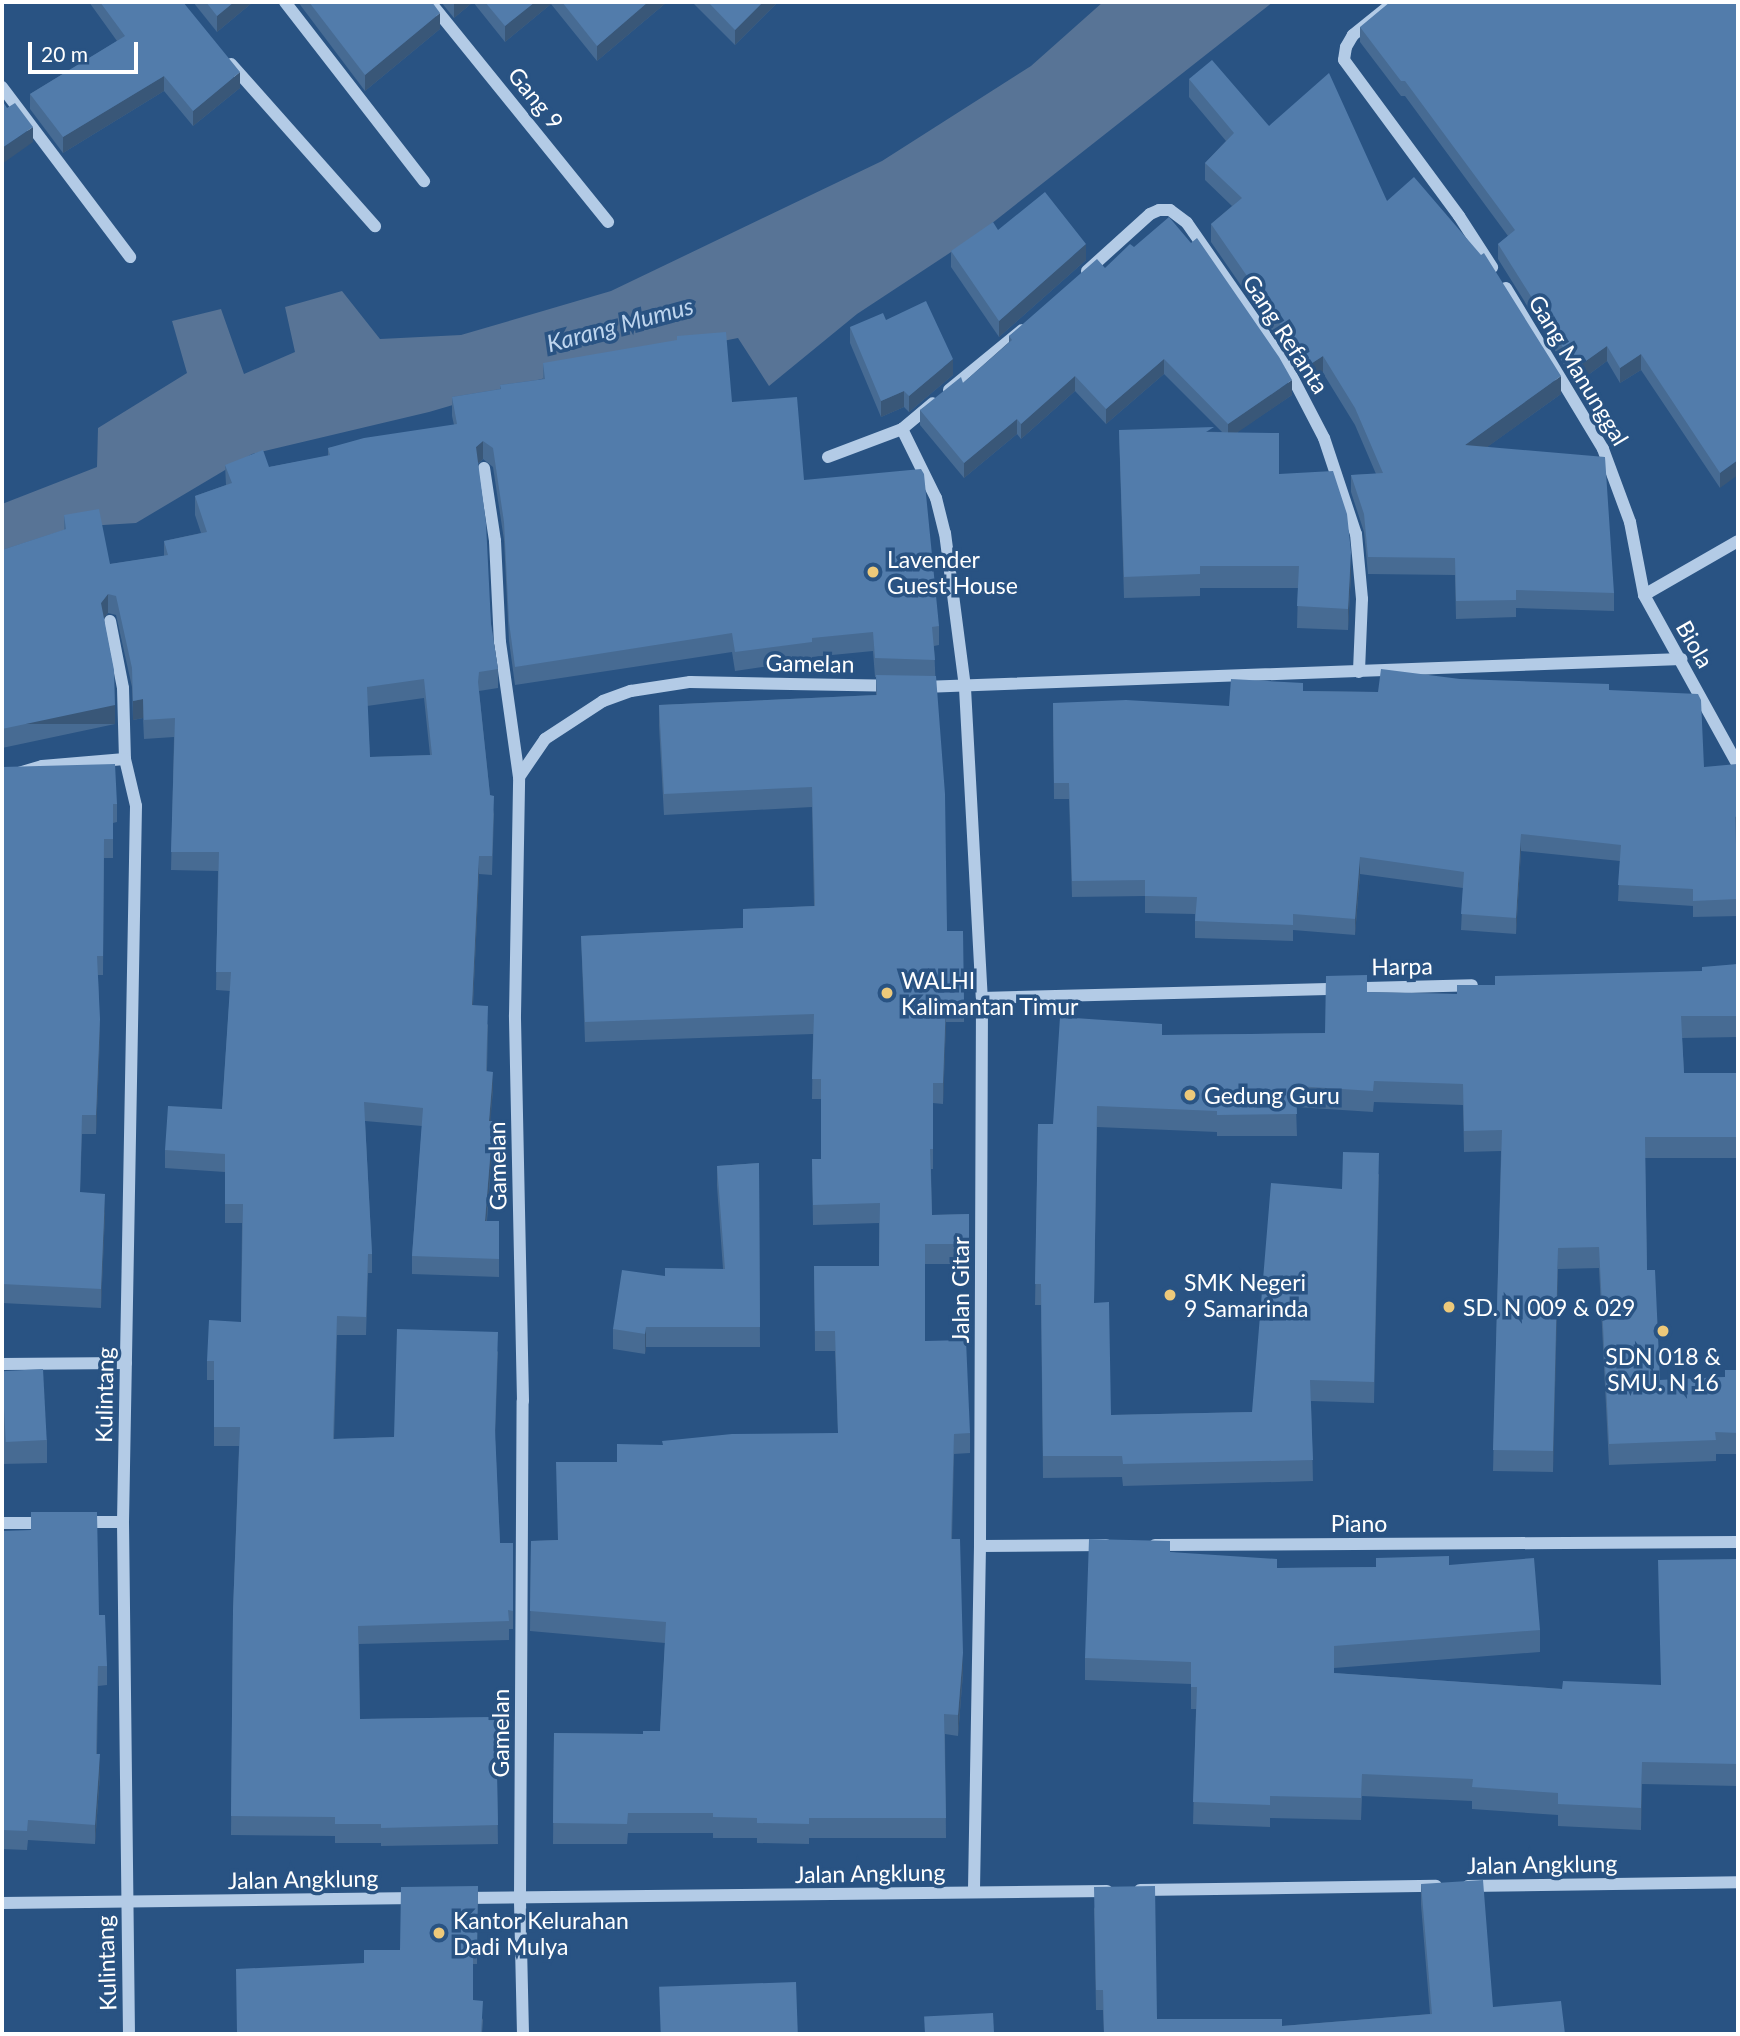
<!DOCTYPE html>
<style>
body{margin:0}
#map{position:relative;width:1740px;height:2036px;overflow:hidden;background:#295383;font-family:Lato,sans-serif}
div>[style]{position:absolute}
.water>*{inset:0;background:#587496}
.minor>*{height:12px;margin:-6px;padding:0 6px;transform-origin:6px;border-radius:6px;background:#b3cbe6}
.wall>*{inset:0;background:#476b93}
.shaded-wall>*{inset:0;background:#395778;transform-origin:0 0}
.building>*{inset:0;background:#527cab;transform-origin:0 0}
.dots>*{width:19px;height:19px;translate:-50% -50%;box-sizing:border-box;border:4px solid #295383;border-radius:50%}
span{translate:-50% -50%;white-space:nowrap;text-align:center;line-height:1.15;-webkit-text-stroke:7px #295383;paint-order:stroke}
.street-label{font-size:23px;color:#fff}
.poi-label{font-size:23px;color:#fff}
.left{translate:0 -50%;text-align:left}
.water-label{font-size:24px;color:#bed5ee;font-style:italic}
.frame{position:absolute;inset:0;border:4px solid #fff;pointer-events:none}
.scale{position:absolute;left:28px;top:42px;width:110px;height:32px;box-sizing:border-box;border:4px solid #fff;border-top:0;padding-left:9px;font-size:21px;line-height:24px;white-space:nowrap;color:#fff;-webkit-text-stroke:5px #295383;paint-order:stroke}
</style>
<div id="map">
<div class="water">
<i style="clip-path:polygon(1103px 2px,1273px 2px,977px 235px,857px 314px,769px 386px,738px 338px,562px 373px,429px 412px,252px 454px,136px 523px,71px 527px,2px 558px,2px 504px,97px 467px,98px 428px,187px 373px,172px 321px,221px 309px,244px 374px,295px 352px,285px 307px,342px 291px,380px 339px,461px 335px,611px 291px,882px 161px,1031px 66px)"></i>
</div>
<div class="minor">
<i style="left:285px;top:2px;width:227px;rotate:52.2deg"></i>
<i style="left:430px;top:2px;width:283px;rotate:51deg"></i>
<i style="left:1394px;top:2px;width:53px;rotate:141.2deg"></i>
<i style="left:1353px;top:35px;width:14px;rotate:120deg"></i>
<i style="left:1346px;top:47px;width:13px;rotate:99deg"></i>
<i style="left:1344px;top:60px;width:194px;rotate:53.6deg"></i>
<i style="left:1459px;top:216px;width:61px;rotate:57.1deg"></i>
<i style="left:231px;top:64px;width:217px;rotate:48.4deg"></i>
<i style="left:2px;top:87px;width:213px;rotate:53deg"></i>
<i style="left:1087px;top:271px;width:85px;rotate:-42.1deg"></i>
<i style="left:1150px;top:214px;width:10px;rotate:-24deg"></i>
<i style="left:1159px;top:210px;width:11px"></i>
<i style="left:1170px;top:210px;width:21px;rotate:37deg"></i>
<i style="left:1187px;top:223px;width:175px;rotate:55.2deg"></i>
<i style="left:1287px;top:367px;width:80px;rotate:62.5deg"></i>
<i style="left:1324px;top:438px;width:101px;rotate:71.6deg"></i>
<i style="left:1356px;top:534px;width:65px;rotate:84.7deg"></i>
<i style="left:1362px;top:599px;width:73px;rotate:92.4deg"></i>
<i style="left:1506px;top:288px;width:188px;rotate:58.9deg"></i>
<i style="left:1603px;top:449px;width:78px;rotate:69.7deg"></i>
<i style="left:1630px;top:522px;width:74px;rotate:79.1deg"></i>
<i style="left:1644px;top:595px;width:194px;rotate:61.1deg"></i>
<i style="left:949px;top:390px;width:94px;rotate:-39.4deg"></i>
<i style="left:902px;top:429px;width:77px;rotate:63.8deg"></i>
<i style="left:936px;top:498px;width:36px;rotate:76deg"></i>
<i style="left:945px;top:533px;width:156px;rotate:82.6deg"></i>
<i style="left:965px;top:688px;width:310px;rotate:86.9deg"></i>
<i style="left:982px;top:998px;width:548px;rotate:90.21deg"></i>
<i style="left:980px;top:1546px;width:346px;rotate:91deg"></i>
<i style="left:828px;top:457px;width:79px;rotate:-20.7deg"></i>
<i style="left:902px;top:429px;width:40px;rotate:-40deg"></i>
<i style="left:484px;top:468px;width:74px;rotate:81.4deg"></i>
<i style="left:495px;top:541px;width:101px;rotate:87.2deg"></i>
<i style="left:500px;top:642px;width:136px;rotate:82deg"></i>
<i style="left:1644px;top:595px;width:108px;rotate:-29.9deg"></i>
<i style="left:110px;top:621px;width:68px;rotate:79deg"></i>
<i style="left:123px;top:688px;width:71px;rotate:88.4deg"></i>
<i style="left:125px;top:759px;width:48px;rotate:76.8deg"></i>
<i style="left:136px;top:806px;width:716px;rotate:91.04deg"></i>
<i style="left:123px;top:1522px;width:512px;rotate:89.33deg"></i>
<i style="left:923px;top:687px;width:759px;rotate:-2.12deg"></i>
<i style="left:2px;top:778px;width:42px;rotate:-16.7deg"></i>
<i style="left:42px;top:766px;width:83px;rotate:-4.8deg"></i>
<i style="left:982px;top:998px;width:490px;rotate:-1.5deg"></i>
<i style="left:2px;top:1364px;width:124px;rotate:-0.5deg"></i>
<i style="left:83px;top:1522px;width:40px"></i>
<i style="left:2px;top:1523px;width:45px"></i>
<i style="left:1155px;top:1545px;width:583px;rotate:-0.29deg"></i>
<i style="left:980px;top:1546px;width:126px;rotate:-0.5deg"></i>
<i style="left:1468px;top:1886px;width:270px;rotate:-0.8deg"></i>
<i style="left:1140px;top:1890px;width:296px;rotate:-0.8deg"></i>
<i style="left:464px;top:1898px;width:643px;rotate:-0.62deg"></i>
<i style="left:2px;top:1903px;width:416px;rotate:-0.7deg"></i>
<i style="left:523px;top:2034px;width:137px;rotate:-91.3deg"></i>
<i style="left:520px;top:1897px;width:496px;rotate:-89.7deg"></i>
<i style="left:523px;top:1401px;width:386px;rotate:-91.2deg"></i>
<i style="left:515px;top:1015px;width:238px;rotate:-89deg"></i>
<i style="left:519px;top:777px;width:46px;rotate:-55.6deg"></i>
<i style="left:545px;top:739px;width:69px;rotate:-33.2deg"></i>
<i style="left:603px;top:701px;width:30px;rotate:-20deg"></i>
<i style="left:631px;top:691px;width:60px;rotate:-8.7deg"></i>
<i style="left:690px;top:682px;width:201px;rotate:1.1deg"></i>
</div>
<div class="wall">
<i style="clip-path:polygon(89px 2px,183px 2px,240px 88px,193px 126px,164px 91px,63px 153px,30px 109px,30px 94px,117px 41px)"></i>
<i style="clip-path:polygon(193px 2px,253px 2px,217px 32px)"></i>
<i style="clip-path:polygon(298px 2px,432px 2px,440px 29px,365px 91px)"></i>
<i style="clip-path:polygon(441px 2px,667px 2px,597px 61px,551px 4px,505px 42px,473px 2px,454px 18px)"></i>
<i style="clip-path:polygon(692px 2px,778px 2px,735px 45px)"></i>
<i style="clip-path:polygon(1738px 2px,1720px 488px,1641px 370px,1620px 383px,1607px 361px,1576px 384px,1498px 259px,1498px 244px,1508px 236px,1405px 96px,1401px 96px,1360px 42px,1360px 27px)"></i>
<i style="clip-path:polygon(1189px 79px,1269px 126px,1387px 201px,1561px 394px,1487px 447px,1614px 593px,1614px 611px,1516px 608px,1516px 617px,1456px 619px,1455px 575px,1368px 574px,1364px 532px,1351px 492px,1351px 475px,1376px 474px,1355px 425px,1323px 373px,1306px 385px,1294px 362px,1211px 242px,1211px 224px,1232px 206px,1205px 180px,1205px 163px,1226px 141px,1189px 97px)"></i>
<i style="clip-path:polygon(998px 230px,1086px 260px,999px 337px,951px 267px,951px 251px)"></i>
<i style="clip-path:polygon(1105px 268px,1292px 395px,1237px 432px,1279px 474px,1351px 574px,1348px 630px,1297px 628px,1298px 588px,1200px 588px,1200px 596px,1124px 598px,1119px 430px,1222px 432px,1164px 374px,1106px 424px,1075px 391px,1021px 439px,1017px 434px,964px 478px,920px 425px,920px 410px,963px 383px,1009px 342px,1009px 336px)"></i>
<i style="clip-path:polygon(886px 320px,953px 375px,909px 412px,904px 407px,881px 417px,850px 343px,850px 327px)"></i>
<i style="clip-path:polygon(evenodd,543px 363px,732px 402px,939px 626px,939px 645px,934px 646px,947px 931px,964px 1001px,964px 1022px,946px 1022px,943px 1104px,933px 1103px,933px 1169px,931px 1169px,932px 1215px,969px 1214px,969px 1264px,925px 1264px,925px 1341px,970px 1433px,970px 1453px,954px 1454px,952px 1539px,963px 1673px,958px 1736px,945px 1734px,946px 1838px,809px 1838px,809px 1844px,757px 1843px,757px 1838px,713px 1838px,713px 1833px,628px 1833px,627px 1844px,553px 1844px,554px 1733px,643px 1734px,660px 1731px,665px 1643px,530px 1631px,531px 1541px,558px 1540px,617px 1462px,662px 1445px,838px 1433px,835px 1351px,815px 1351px,814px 1266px,879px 1266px,879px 1223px,813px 1225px,812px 1159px,821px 1159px,821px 1099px,812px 1099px,813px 1034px,585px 1042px,581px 936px,743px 928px,743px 909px,814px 906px,812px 807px,664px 815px,659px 726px,659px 705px,876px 695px,876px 677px,875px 677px,873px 651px,812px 657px,812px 660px,735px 671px,732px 652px,515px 685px,509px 641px,504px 540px,493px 467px,483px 459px,478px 464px,491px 624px,498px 669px,498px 688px,479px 691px,490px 795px,494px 814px,492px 875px,479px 874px,473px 1005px,488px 1025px,487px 1071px,493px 1090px,490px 1121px,493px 1140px,487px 1221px,499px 1221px,499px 1277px,412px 1274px,412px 1256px,422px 1126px,365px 1121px,372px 1254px,372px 1273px,368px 1273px,366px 1335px,337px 1335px,334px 1439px,394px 1437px,498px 1351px,495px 1439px,500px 1543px,513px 1543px,513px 1629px,509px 1629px,509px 1640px,359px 1644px,360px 1719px,496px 1717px,498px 1844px,381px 1846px,381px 1843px,335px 1843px,335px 1836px,231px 1835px,233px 1611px,239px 1446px,214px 1446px,214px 1380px,207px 1380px,207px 1361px,241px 1322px,242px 1223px,225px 1223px,225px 1172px,165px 1168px,165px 1150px,222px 1109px,230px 991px,216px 990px,218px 871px,171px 870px,174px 737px,144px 739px,143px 718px,133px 720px,132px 687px,116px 615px,108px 613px,104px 618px,115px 724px,2px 748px,2px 550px,64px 530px,64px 515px,110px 564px,164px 556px,164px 541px,201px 533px,195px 515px,195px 496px,226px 485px,225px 465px,269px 467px,328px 456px,328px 448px,454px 425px,452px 416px,452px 397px,500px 389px,500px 385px,543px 379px,543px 363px,424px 698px,430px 755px,370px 757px,367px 706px,424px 698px)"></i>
<i style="clip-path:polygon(1460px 679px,1609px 690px,1704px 767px,1738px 775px,1738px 833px,1736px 833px,1738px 875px,1738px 916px,1693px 917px,1693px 906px,1618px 901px,1620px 861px,1521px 851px,1516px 934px,1461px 930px,1463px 888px,1360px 874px,1355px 935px,1293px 930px,1293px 941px,1195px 938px,1195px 914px,1145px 913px,1145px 896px,1072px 897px,1069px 799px,1054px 799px,1053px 703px,1229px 706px,1303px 691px,1378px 692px)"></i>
<i style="clip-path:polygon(2px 767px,117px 804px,117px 822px,113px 823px,113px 858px,104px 858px,103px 975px,98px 975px,100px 1037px,96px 1134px,82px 1134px,80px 1193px,105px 1213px,101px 1308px,2px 1303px)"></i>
<i style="clip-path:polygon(1738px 964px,1738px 1037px,1682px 1038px,1684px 1073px,1738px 1073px,1738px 1158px,1645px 1158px,1647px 1270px,1660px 1380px,1725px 1377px,1738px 1370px,1738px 1454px,1716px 1454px,1716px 1461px,1609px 1465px,1599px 1268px,1558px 1269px,1553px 1472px,1493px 1471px,1501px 1151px,1464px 1152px,1463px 1105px,1374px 1102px,1373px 1112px,1296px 1107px,1297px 1136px,1217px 1136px,1217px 1132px,1097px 1127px,1094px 1303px,1111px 1415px,1252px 1412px,1342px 1189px,1379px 1174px,1374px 1403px,1311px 1401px,1313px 1481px,1123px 1486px,1122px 1477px,1043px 1478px,1041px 1305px,1035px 1305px,1038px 1124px,1053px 1124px,1162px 1035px,1325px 1033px,1367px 992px,1457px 994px,1495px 985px,1702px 971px)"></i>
<i style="clip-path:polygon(759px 1163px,760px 1347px,646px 1347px,645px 1354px,613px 1349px,613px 1329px,665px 1276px,723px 1269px,717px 1186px,717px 1166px)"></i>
<i style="clip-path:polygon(2px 1371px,47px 1440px,47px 1463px,2px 1464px)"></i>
<i style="clip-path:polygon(2px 1531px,99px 1615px,107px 1666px,107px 1685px,98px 1686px,97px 1754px,100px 1774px,95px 1844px,28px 1840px,27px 1850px,2px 1849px)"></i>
<i style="clip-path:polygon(1170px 1552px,1277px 1568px,1376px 1567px,1449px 1565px,1540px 1630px,1540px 1652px,1334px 1668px,1334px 1673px,1562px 1689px,1661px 1685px,1738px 1559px,1738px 1786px,1642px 1784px,1641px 1830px,1558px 1826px,1558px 1815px,1472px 1809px,1472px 1801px,1362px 1796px,1361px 1820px,1270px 1818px,1270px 1827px,1193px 1824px,1196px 1709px,1191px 1709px,1191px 1684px,1085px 1680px,1085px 1658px)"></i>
<i style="clip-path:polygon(1421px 1884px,1493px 2007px,1565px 2034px,1104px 2034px,1103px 2010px,1096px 2010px,1094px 1907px,1157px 2019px,1282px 2026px,1430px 2014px,1421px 1905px)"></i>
<i style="clip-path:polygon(478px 1886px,477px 1964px,473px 1964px,473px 2000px,483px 2020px,482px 2034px,237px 2034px,364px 1963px,400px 1950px)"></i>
</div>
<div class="shaded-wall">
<i style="clip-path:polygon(234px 2px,253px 2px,217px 32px,217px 16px)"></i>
<i style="clip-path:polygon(454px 2px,473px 2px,454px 18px)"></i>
<i style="clip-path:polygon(535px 2px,551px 2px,551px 4px,505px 42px,505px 26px)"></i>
<i style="clip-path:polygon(648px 2px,667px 2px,597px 61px,597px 46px)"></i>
<i style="clip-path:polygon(763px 2px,778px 2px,735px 45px,735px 30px)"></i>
<i style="clip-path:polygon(440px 13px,440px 29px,365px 91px,365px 75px)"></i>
<i style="clip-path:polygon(240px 72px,240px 88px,193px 126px,193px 111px)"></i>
<i style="clip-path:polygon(164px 76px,164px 91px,63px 153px,63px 137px)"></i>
<i style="clip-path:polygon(33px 127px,33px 142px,2px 164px,2px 148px)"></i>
<i style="clip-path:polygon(1086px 244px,1086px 260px,999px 337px,999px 321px)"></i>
<i style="clip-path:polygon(1607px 346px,1607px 361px,1576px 384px,1576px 368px)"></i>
<i style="clip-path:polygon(1641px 354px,1641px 370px,1620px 383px,1620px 368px)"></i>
<i style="clip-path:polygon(1323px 356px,1323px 373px,1306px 385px,1306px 367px)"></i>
<i style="clip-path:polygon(953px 359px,953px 375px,909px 412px,909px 396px)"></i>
<i style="clip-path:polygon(1164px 359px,1164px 374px,1106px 424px,1106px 409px)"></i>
<i style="clip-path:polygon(1075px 376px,1075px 391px,1021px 439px,1021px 424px)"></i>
<i style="clip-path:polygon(1561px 376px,1561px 394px,1465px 463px,1465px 445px)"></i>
<i style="clip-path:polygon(1292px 380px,1292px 395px,1228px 439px,1228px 424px)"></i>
<i style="clip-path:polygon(904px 391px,904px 407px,881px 417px,881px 401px)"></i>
<i style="clip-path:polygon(1017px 419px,1017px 434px,964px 478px,964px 463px)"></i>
<i style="clip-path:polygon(483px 441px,483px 459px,476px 465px,476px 447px)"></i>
<i style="clip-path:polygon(1738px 460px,1738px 475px,1720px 488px,1720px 473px)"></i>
<i style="clip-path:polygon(1351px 552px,1351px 574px,1348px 630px,1348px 609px)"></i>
<i style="clip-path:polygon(108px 594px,108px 613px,101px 622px,101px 603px)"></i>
<i style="clip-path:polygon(143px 699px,143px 718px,133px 720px,133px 701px)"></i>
<i style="left:115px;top:705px;width:19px;height:116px;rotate:90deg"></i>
<i style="clip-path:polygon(1521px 834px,1521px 851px,1516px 934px,1516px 918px)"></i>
<i style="clip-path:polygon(479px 856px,479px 874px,472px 1024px,472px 1005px)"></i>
<i style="clip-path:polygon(1360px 857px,1360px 874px,1355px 935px,1355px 919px)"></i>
<i style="clip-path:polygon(946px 1001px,946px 1022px,943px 1104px,943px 1083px)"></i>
<i style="clip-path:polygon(100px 1019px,100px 1037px,96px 1134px,96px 1115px)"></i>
<i style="clip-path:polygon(493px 1072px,493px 1090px,489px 1140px,489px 1121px)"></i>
<i style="clip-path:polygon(493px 1121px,493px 1140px,485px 1239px,485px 1221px)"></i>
<i style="clip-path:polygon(105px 1194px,105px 1213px,101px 1308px,101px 1289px)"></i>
<i style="clip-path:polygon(1558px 1248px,1558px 1269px,1553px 1472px,1553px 1451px)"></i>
<i style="clip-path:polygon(646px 1327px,646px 1347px,645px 1354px,645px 1334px)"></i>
<i style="clip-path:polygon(963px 1653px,963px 1673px,958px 1736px,958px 1715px)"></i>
<i style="clip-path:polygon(100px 1754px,100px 1774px,95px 1844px,95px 1825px)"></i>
<i style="clip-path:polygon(1642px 1762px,1642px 1784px,1641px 1830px,1641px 1808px)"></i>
</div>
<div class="building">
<i style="clip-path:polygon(100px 2px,183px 2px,240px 72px,193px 111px,164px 76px,63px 137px,30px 94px,125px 36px)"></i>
<i style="clip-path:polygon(206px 2px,234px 2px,217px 16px)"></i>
<i style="clip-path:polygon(309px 2px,432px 2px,440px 13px,365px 75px)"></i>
<i style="clip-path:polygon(485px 2px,535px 2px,505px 26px)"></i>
<i style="clip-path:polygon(562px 2px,648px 2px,597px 46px)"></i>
<i style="clip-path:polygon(708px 2px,763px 2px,735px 30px)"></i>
<i style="clip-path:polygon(1390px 2px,1738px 2px,1738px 460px,1720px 473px,1641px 354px,1620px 368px,1607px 346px,1576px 368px,1498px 244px,1515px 230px,1405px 81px,1401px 81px,1360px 27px)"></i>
<i style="clip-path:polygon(1212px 60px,1269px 126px,1329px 73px,1387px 201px,1414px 177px,1481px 255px,1484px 253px,1561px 376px,1465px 445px,1605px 457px,1614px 593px,1516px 590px,1516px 600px,1456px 601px,1455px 558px,1368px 557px,1364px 514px,1351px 475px,1383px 473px,1355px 408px,1323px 356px,1306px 367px,1294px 344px,1211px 224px,1242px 198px,1205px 163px,1234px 133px,1189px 79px)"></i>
<i style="clip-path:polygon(2px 100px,7px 108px,15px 103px,33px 127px,2px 148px)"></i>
<i style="clip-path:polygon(1045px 192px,1086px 244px,999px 321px,951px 251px,993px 222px,998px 230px)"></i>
<i style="clip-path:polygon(1169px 217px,1191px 243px,1197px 238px,1279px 357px,1292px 380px,1228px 424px,1164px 359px,1106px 409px,1075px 376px,1021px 424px,1017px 419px,964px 463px,920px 410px,961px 377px,963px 383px,1012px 340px,1009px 336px,1097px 259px,1105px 268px,1130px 244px,1134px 247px)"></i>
<i style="clip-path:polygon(926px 301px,953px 359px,909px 396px,904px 391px,881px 401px,850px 327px,883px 313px,886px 320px)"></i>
<i style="clip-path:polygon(evenodd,726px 332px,732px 402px,797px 397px,804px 480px,921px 469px,924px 474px,939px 626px,932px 627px,935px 660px,875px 658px,873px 632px,812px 638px,812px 642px,735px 652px,732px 633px,515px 667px,509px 622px,504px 522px,493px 448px,483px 441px,476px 447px,486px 523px,491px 624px,498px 669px,479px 672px,478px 682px,490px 795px,494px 796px,492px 856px,479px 856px,472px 1005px,488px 1006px,486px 1071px,493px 1072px,489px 1121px,493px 1121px,485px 1221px,499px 1221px,499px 1259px,412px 1256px,423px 1108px,364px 1102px,372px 1254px,368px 1254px,366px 1317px,337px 1316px,333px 1439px,394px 1437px,397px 1329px,498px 1332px,495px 1430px,500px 1543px,513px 1543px,513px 1611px,508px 1610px,509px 1621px,358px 1626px,360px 1719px,496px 1717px,498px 1825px,381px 1828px,381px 1824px,335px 1824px,335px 1817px,231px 1816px,233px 1611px,240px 1427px,214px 1427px,214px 1361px,207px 1361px,209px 1320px,241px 1322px,243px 1204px,225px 1204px,225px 1154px,165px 1150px,168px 1106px,222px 1109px,231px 972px,216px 972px,219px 852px,171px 852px,175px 718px,144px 720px,143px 699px,133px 701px,132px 668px,116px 596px,108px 594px,101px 603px,114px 670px,115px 705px,2px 729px,2px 550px,66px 529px,64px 515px,99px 509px,110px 564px,168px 555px,164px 541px,207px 532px,195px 496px,232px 483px,225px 465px,263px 450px,269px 467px,330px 455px,328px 448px,364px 438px,457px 424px,452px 397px,501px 389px,500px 385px,545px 379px,543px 363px,677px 340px,677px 336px,726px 332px,424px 679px,432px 755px,370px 757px,367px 687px,424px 679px)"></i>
<i style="clip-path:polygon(1214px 427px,1206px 432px,1279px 433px,1279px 474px,1333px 471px,1347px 514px,1351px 552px,1348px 609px,1297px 606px,1299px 566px,1200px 566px,1200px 574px,1124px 577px,1119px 430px)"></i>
<i style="clip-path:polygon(1381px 669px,1460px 679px,1609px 684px,1609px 690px,1698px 694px,1701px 700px,1704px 767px,1737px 764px,1738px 775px,1738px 816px,1735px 817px,1738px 899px,1693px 901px,1693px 889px,1618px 885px,1621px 845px,1521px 834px,1516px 918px,1461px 914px,1464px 872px,1360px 857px,1355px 919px,1293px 914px,1293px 925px,1195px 921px,1197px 897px,1145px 896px,1145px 880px,1072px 881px,1069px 783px,1054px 783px,1053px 703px,1126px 700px,1229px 706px,1231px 679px,1303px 683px,1303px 691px,1378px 692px)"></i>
<i style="clip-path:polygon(876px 675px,936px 676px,945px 794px,947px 931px,963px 931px,964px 1001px,946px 1001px,943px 1083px,933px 1083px,933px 1149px,930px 1149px,932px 1215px,969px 1214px,969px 1244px,925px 1244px,925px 1341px,966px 1340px,970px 1433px,954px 1434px,951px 1539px,960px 1539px,963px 1653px,958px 1715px,944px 1714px,946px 1818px,809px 1818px,809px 1824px,757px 1823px,757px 1818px,713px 1817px,713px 1813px,628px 1813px,627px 1824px,553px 1823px,554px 1733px,643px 1734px,643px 1731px,660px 1731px,666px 1622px,530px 1611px,531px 1541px,558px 1540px,556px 1462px,617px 1462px,617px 1444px,663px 1445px,662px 1441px,732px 1434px,838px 1433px,835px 1331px,815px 1331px,814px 1266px,879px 1266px,880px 1203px,813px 1205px,812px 1159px,821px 1159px,821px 1079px,812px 1079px,814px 1014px,585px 1022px,581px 936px,743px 928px,743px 909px,815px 906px,812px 787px,664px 794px,659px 705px,877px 695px)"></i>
<i style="clip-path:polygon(115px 764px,117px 804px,113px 804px,113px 839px,104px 839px,103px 956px,97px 956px,100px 1019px,96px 1115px,82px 1115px,80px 1192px,105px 1194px,101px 1289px,2px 1284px,2px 767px)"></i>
<i style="clip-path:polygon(1738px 964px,1738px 1016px,1681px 1016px,1684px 1073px,1738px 1073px,1738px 1137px,1645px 1137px,1647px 1270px,1655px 1270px,1660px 1380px,1725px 1377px,1725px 1370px,1738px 1370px,1738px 1433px,1715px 1432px,1716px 1440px,1609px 1444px,1599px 1247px,1558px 1248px,1553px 1451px,1493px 1450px,1502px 1130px,1464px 1131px,1463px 1084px,1374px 1081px,1373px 1091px,1296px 1086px,1297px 1114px,1217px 1115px,1217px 1111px,1097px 1106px,1094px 1303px,1109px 1302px,1111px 1415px,1252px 1412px,1271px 1183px,1342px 1189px,1343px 1152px,1379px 1153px,1374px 1382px,1310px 1380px,1313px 1460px,1123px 1464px,1122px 1456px,1043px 1456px,1041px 1284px,1035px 1284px,1038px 1124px,1053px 1124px,1060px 1017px,1162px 1024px,1162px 1035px,1325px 1033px,1326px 976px,1367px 975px,1367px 992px,1457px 994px,1457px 985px,1495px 985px,1495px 976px,1702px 971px,1702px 967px)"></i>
<i style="clip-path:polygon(759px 1163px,760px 1327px,646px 1327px,645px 1334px,613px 1329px,622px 1270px,665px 1276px,665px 1268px,725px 1269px,717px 1166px)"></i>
<i style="left:43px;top:1369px;width:71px;height:41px;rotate:87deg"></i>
<i style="clip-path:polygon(31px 1512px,97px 1512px,99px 1615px,105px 1615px,107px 1666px,98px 1666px,96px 1754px,100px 1754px,95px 1825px,28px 1820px,27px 1831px,2px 1830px,2px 1531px,31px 1530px)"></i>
<i style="clip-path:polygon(1089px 1539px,1170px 1541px,1170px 1552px,1277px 1559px,1277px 1568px,1376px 1567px,1376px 1558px,1449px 1556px,1449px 1565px,1534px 1558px,1540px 1630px,1334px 1646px,1334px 1673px,1562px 1689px,1563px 1681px,1661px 1685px,1658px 1560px,1738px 1559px,1738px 1764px,1642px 1762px,1641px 1808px,1558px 1804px,1558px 1793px,1472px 1787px,1473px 1779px,1362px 1774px,1361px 1798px,1270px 1796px,1270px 1805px,1193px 1802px,1197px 1687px,1191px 1687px,1191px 1662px,1085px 1658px)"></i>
<i style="clip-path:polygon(1483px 1880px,1493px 2007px,1561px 2001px,1565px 2034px,1104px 2034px,1103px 1990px,1096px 1990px,1094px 1887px,1155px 1886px,1157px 2019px,1282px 2019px,1282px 2026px,1432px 2014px,1421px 1884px)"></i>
<i style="clip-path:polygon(478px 1886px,477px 1944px,473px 1944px,473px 2000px,483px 2001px,481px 2034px,237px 2034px,236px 1969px,364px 1963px,364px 1950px,400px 1950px,401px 1887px)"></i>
<i style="left:796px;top:1982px;width:52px;height:137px;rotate:88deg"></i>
<i style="left:993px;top:2013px;width:21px;height:69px;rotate:87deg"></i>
</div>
<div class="dots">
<i style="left:873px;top:572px;background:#edc97a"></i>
<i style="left:887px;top:993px;background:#edc97a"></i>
<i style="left:1190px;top:1095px;background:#edc97a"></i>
<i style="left:1170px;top:1295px;background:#edc97a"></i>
<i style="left:1449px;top:1307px;background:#edc97a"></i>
<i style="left:1663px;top:1331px;background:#edc97a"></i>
<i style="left:439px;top:1933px;background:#edc97a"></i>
</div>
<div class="street-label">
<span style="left:536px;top:98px;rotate:51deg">Gang 9</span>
<span style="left:1286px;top:334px;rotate:57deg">Gang Refanta</span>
<span style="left:1579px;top:370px;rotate:59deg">Gang Manunggal</span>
<span style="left:1695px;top:644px;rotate:60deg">Biola</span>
<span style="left:810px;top:663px;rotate:1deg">Gamelan</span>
<span style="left:1402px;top:966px;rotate:-1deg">Harpa</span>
<span style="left:497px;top:1166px;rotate:-91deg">Gamelan</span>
<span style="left:960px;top:1290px;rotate:-90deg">Jalan Gitar</span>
<span style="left:104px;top:1395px;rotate:-89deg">Kulintang</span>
<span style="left:1359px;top:1523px">Piano</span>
<span style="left:500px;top:1733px;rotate:-90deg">Gamelan</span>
<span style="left:1542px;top:1864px;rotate:-1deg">Jalan Angklung</span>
<span style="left:870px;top:1873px;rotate:-1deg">Jalan Angklung</span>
<span style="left:303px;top:1879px;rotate:-1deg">Jalan Angklung</span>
<span style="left:106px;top:1963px;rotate:-92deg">Kulintang</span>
</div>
<div class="poi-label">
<span class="left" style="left:887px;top:572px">Lavender<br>Guest House</span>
<span class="left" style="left:901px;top:993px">WALHI<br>Kalimantan Timur</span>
<span class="left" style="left:1204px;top:1095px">Gedung Guru</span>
<span class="left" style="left:1184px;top:1295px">SMK Negeri<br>9 Samarinda</span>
<span class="left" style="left:1463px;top:1307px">SD. N 009 &amp; 029</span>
<span style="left:1663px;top:1369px">SDN 018 &amp;<br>SMU. N 16</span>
<span class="left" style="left:453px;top:1933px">Kantor Kelurahan<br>Dadi Mulya</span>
</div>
<div class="water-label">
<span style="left:620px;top:324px;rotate:-15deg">Karang Mumus</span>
</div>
<div class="frame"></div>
<div class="scale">20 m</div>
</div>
